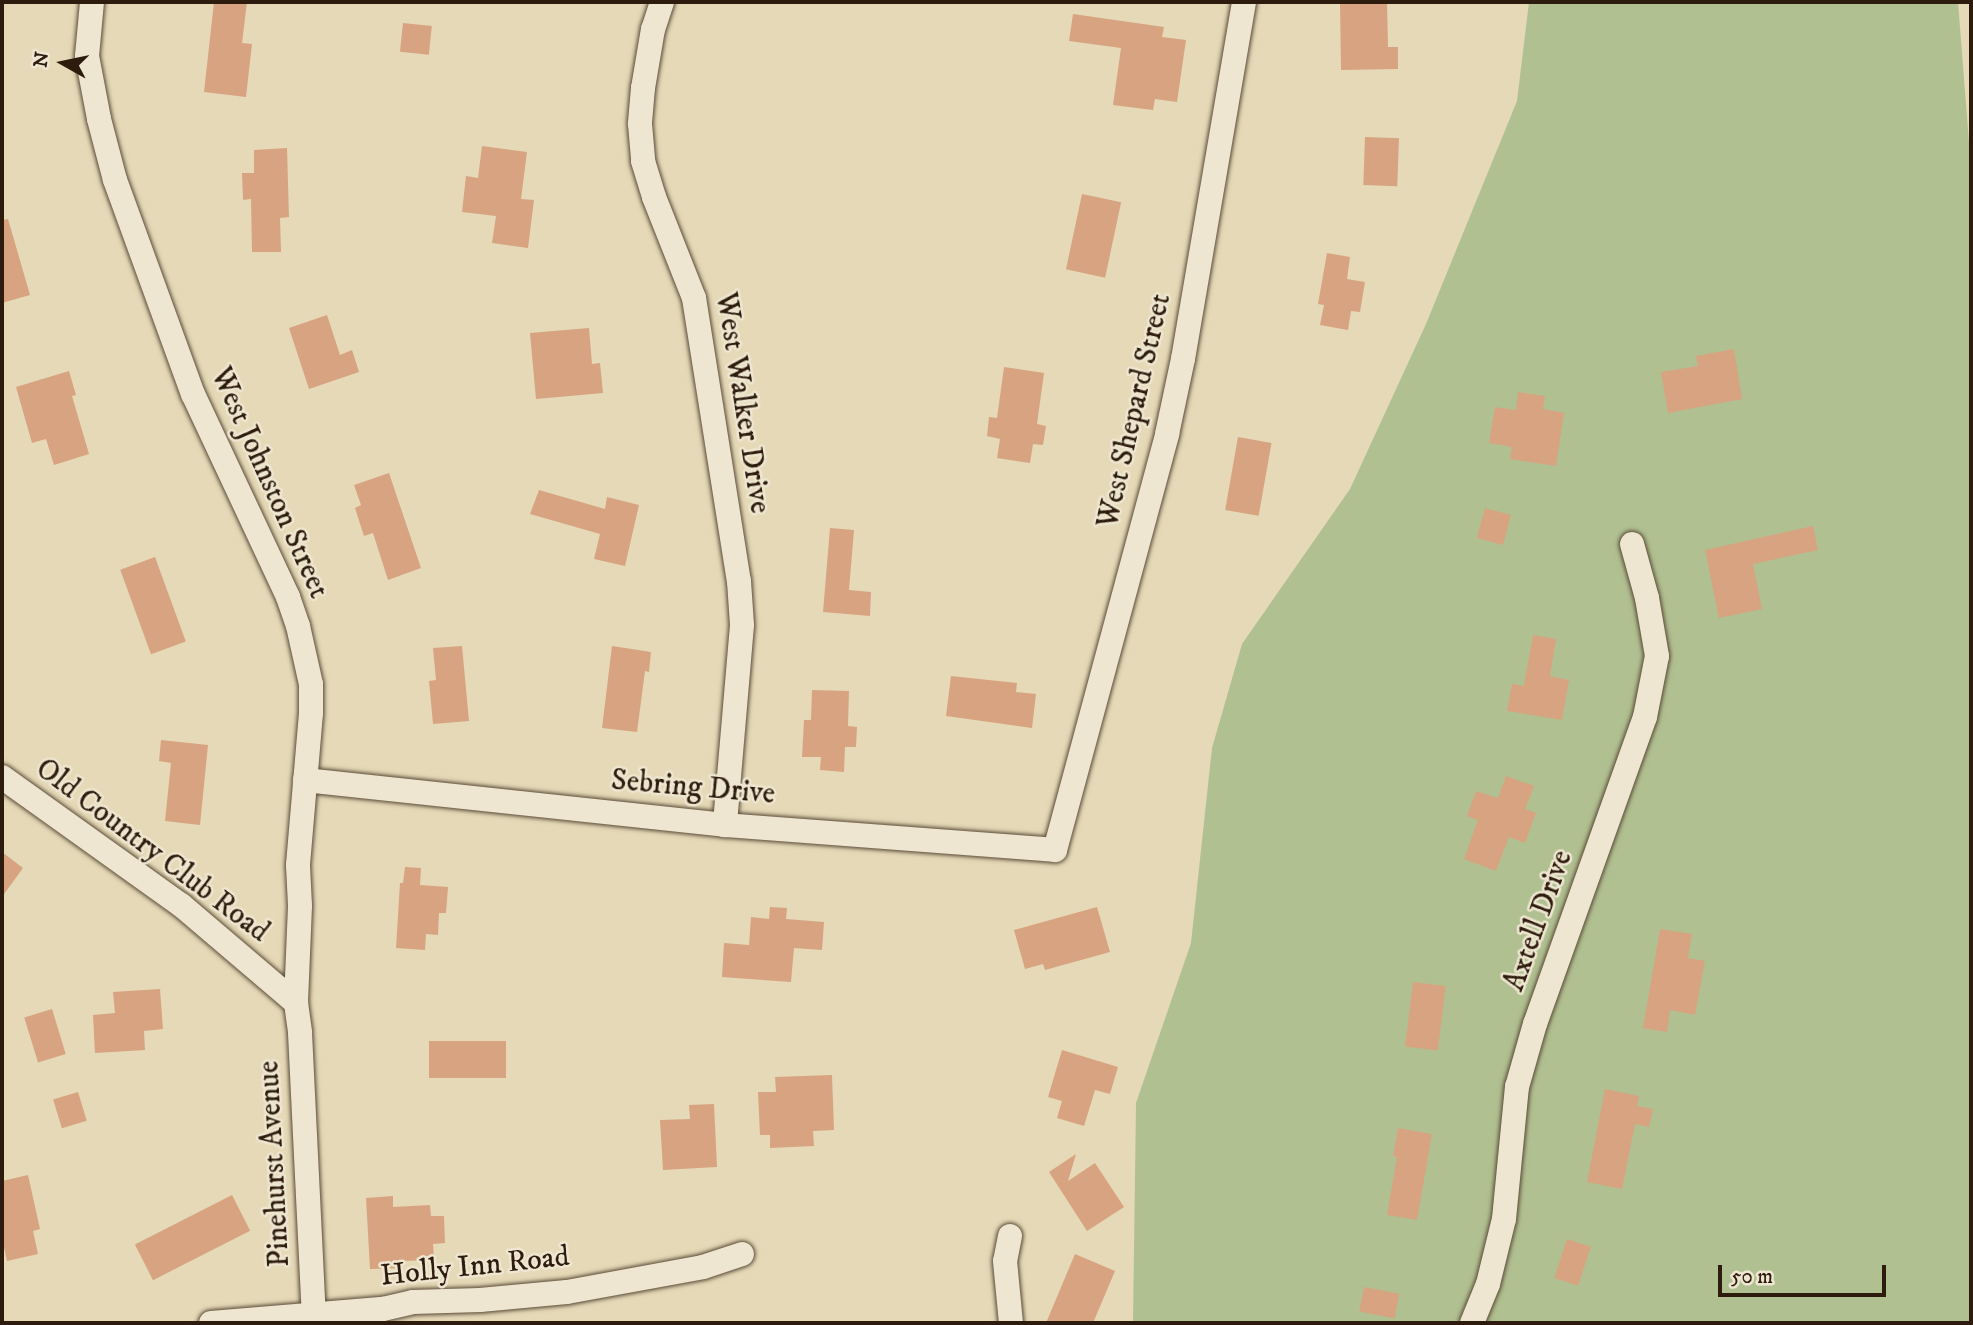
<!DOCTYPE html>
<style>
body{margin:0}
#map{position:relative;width:1973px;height:1325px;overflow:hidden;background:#e5d9b7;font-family:"IM FELL DW Pica",serif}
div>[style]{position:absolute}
.green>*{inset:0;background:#b1c091}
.building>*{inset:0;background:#d8a380;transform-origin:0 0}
.roads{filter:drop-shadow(0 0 2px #5b4b38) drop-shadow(0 0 2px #5b4b38)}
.minor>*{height:24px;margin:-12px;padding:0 12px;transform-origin:12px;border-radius:12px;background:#eee6d0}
span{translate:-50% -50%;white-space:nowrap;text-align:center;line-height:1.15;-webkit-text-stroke:5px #eee6d0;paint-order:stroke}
.street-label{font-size:30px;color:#2d1c0d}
.frame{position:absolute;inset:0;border:4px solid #2d1c0d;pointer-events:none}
.north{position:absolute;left:28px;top:28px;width:70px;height:70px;-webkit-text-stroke:5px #eee6d0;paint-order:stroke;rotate:279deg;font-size:19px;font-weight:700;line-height:28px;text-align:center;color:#2d1c0d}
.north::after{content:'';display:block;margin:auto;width:24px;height:32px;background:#2d1c0d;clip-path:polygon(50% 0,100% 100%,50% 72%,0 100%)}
.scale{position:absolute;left:1718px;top:1265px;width:168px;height:32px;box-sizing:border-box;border:4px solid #2d1c0d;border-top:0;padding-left:9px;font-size:21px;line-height:24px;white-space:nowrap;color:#2d1c0d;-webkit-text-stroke:5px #eee6d0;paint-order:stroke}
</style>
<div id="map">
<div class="green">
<i style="clip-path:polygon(1529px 2px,1958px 2px,1971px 168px,1971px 1323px,1133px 1323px,1136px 1103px,1191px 943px,1212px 748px,1242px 644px,1350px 489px,1426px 324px,1517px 101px)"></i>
</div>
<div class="building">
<i style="clip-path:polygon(214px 2px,247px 2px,242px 43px,252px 44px,246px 97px,204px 92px)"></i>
<i style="clip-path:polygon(1340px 2px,1387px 2px,1388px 47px,1398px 47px,1398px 69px,1341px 70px)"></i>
<i style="clip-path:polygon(1073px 14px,1164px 27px,1162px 37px,1186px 40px,1177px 102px,1155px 99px,1153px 110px,1113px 105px,1121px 48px,1069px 41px)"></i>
<i style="left:403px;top:23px;width:29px;height:29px;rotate:6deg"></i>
<i style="left:1365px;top:137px;width:34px;height:48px;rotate:2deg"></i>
<i style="clip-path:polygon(482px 146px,527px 152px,521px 199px,534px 200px,528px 248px,492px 243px,496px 216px,462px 212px,466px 176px,478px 178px)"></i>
<i style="clip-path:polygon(287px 148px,289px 217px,280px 218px,281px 252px,252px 252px,251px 199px,243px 200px,242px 173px,254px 173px,254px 150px)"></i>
<i style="left:1082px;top:194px;width:40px;height:77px;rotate:12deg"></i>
<i style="clip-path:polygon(8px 219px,30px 295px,2px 303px,2px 220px)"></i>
<i style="clip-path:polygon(1327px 253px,1350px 257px,1347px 279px,1365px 282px,1360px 312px,1351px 311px,1348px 330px,1320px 325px,1324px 305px,1318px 304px)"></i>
<i style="clip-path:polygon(327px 315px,340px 355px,352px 350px,359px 372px,309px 389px,289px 328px)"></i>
<i style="clip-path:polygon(589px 328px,592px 364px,600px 363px,603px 393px,536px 399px,530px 333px)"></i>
<i style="clip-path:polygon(1734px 349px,1742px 399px,1668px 413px,1661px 372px,1698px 366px,1696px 356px)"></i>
<i style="clip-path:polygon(1004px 367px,1044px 373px,1037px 424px,1046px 426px,1043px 445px,1033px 444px,1030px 463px,997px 458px,1000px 439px,987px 436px,989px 417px,997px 418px)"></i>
<i style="clip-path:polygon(69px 371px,76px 395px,72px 396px,89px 454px,54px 465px,46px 439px,32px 443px,16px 387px)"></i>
<i style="clip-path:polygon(1518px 392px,1545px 396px,1543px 409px,1564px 413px,1556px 466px,1510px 459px,1512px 447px,1489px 443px,1495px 407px,1516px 410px)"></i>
<i style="left:1238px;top:437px;width:34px;height:74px;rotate:10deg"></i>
<i style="clip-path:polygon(389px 473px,421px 568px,388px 580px,373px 533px,364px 536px,355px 508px,361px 505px,354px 485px)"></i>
<i style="clip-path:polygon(539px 490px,605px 509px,607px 497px,639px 505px,625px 566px,594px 559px,600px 534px,530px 514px)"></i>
<i style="left:1485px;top:508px;width:27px;height:31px;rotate:15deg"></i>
<i style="clip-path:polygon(1813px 526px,1818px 550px,1753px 564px,1762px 609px,1719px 618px,1705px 550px)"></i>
<i style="clip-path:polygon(830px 528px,854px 530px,849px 590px,871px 592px,870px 616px,823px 612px)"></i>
<i style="left:155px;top:557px;width:90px;height:37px;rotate:70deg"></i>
<i style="clip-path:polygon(1533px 635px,1556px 639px,1550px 676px,1569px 680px,1562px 720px,1507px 711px,1512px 684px,1524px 686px)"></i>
<i style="clip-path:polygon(462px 646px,469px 721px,433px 724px,429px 681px,436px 680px,433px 648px)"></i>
<i style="clip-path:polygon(612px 646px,651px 652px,649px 672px,645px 671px,637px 732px,602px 728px)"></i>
<i style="clip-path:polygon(951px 676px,1017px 683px,1016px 692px,1036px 694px,1032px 728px,946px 716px)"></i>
<i style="clip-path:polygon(812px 690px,849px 691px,848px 726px,857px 727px,856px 747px,845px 747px,844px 772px,820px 770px,821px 757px,802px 757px,804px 720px,811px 720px)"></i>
<i style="clip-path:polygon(161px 740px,208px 745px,200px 825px,165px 821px,171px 763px,159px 761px)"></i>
<i style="clip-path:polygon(1506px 776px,1534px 786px,1525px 809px,1536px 813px,1525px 843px,1509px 837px,1496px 871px,1464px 859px,1478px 820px,1467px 816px,1476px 791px,1498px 798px)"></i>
<i style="clip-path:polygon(2px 852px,23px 868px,2px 897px)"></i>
<i style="clip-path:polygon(405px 867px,421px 868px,420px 885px,448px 887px,446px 913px,439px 913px,438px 935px,426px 934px,425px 950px,396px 948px,400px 883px,403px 883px)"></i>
<i style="clip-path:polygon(770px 907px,787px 908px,786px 919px,824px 922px,822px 950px,794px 948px,791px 982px,722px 977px,724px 943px,749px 945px,751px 917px,769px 919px)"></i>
<i style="clip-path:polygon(1097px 907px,1110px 952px,1045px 970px,1043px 964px,1025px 969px,1014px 930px)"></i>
<i style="clip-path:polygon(1660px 929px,1692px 934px,1688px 958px,1705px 961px,1695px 1015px,1670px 1010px,1667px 1032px,1643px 1028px)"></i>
<i style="left:1413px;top:982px;width:33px;height:65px;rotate:7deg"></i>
<i style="clip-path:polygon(160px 989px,163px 1029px,144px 1031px,145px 1050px,95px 1053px,93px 1015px,115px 1013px,113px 992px)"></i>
<i style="left:52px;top:1009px;width:47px;height:29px;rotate:73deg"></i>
<i style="left:506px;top:1041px;width:37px;height:77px;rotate:90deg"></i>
<i style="clip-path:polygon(1062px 1050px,1118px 1067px,1110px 1094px,1095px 1090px,1084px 1126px,1057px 1118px,1062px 1101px,1048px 1097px)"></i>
<i style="clip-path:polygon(832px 1075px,834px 1130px,813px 1131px,814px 1146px,770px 1148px,770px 1135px,760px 1135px,758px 1092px,776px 1092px,775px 1077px)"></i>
<i style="clip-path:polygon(1605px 1089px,1639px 1096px,1637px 1106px,1653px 1109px,1649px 1127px,1635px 1124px,1622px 1189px,1587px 1182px)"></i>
<i style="left:78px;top:1092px;width:30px;height:26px;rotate:73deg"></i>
<i style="clip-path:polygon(714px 1104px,717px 1167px,663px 1170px,660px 1120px,690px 1119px,689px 1105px)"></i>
<i style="clip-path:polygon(1398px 1128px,1432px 1134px,1417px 1220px,1387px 1215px,1397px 1157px,1393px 1156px)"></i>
<i style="clip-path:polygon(1076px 1154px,1068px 1181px,1095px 1163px,1124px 1207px,1087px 1231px,1049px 1172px)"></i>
<i style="clip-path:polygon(28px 1175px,40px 1229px,33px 1231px,38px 1254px,7px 1261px,2px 1238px,2px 1181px)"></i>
<i style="left:232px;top:1195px;width:40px;height:109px;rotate:63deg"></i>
<i style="clip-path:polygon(393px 1196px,393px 1207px,430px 1205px,431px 1216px,444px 1216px,445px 1243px,433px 1244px,434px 1260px,401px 1261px,401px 1268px,370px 1269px,366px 1198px)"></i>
<i style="left:1567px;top:1239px;width:25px;height:41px;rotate:18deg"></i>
<i style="clip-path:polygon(1075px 1254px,1115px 1271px,1093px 1323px,1046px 1323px)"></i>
<i style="left:1364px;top:1287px;width:36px;height:25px;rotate:11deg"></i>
</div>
<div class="roads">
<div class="minor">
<i style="left:92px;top:2px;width:54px;rotate:95.3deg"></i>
<i style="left:87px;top:56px;width:64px;rotate:79.2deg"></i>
<i style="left:99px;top:119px;width:63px;rotate:75.3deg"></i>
<i style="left:115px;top:180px;width:228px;rotate:70deg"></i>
<i style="left:193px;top:394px;width:224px;rotate:64.9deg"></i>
<i style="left:288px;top:597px;width:31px;rotate:71deg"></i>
<i style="left:298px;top:626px;width:59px;rotate:77.4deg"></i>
<i style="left:311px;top:684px;width:29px;rotate:90deg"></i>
<i style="left:311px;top:713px;width:153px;rotate:94.9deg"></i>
<i style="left:298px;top:865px;width:41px;rotate:87.2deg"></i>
<i style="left:300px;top:906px;width:97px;rotate:92.4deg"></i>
<i style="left:296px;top:1003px;width:30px;rotate:82deg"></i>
<i style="left:300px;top:1033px;width:290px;rotate:87.2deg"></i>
<i style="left:662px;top:2px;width:28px;rotate:108deg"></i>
<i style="left:653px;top:29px;width:60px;rotate:99.6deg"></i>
<i style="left:643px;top:88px;width:36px;rotate:95deg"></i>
<i style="left:640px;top:124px;width:37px;rotate:85deg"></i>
<i style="left:643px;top:161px;width:38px;rotate:73deg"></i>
<i style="left:654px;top:197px;width:109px;rotate:68.4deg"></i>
<i style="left:694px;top:298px;width:287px;rotate:81deg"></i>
<i style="left:739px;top:581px;width:44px;rotate:86.1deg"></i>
<i style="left:742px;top:625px;width:201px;rotate:94.9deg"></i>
<i style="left:2px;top:777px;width:220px;rotate:35.6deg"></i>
<i style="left:181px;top:905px;width:151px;rotate:40.4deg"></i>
<i style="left:305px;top:780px;width:422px;rotate:6.1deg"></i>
<i style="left:725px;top:825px;width:331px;rotate:4.3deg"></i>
<i style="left:1055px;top:850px;width:431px;rotate:-74.9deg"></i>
<i style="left:1167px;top:434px;width:77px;rotate:-78deg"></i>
<i style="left:1183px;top:359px;width:362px;rotate:-80.3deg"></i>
<i style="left:1010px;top:1236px;width:25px;rotate:101deg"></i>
<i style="left:1005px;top:1261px;width:62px;rotate:84.5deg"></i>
<i style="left:211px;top:1323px;width:173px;rotate:-4.7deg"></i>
<i style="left:383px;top:1309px;width:31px;rotate:-13deg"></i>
<i style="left:413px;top:1302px;width:67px;rotate:-1.7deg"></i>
<i style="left:480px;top:1300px;width:87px;rotate:-5.3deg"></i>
<i style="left:567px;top:1292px;width:138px;rotate:-10.4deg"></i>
<i style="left:703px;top:1267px;width:41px;rotate:-18.4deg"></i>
<i style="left:1472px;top:1323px;width:42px;rotate:-67.7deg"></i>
<i style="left:1488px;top:1284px;width:67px;rotate:-76.2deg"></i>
<i style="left:1504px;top:1219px;width:133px;rotate:-84.4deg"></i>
<i style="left:1517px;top:1087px;width:66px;rotate:-74.1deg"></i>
<i style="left:1535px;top:1024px;width:326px;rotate:-70.3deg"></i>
<i style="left:1645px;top:717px;width:62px;rotate:-78.9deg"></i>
<i style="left:1657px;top:656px;width:59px;rotate:-99.8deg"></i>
<i style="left:1647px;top:598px;width:56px;rotate:-105.5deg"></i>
</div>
</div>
<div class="street-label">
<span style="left:742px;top:403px;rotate:81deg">West Walker Drive</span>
<span style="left:1135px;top:411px;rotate:-77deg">West Shepard Street</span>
<span style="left:269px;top:483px;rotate:66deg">West Johnston Street</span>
<span style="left:693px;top:788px;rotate:5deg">Sebring Drive</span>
<span style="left:152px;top:851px;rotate:37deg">Old Country Club Road</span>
<span style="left:1539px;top:921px;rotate:-70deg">Axtell Drive</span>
<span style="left:275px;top:1164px;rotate:-93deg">Pinehurst Avenue</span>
<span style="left:475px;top:1267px;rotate:-6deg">Holly Inn Road</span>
</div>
<div class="frame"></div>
<div class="north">N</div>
<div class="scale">50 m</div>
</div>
